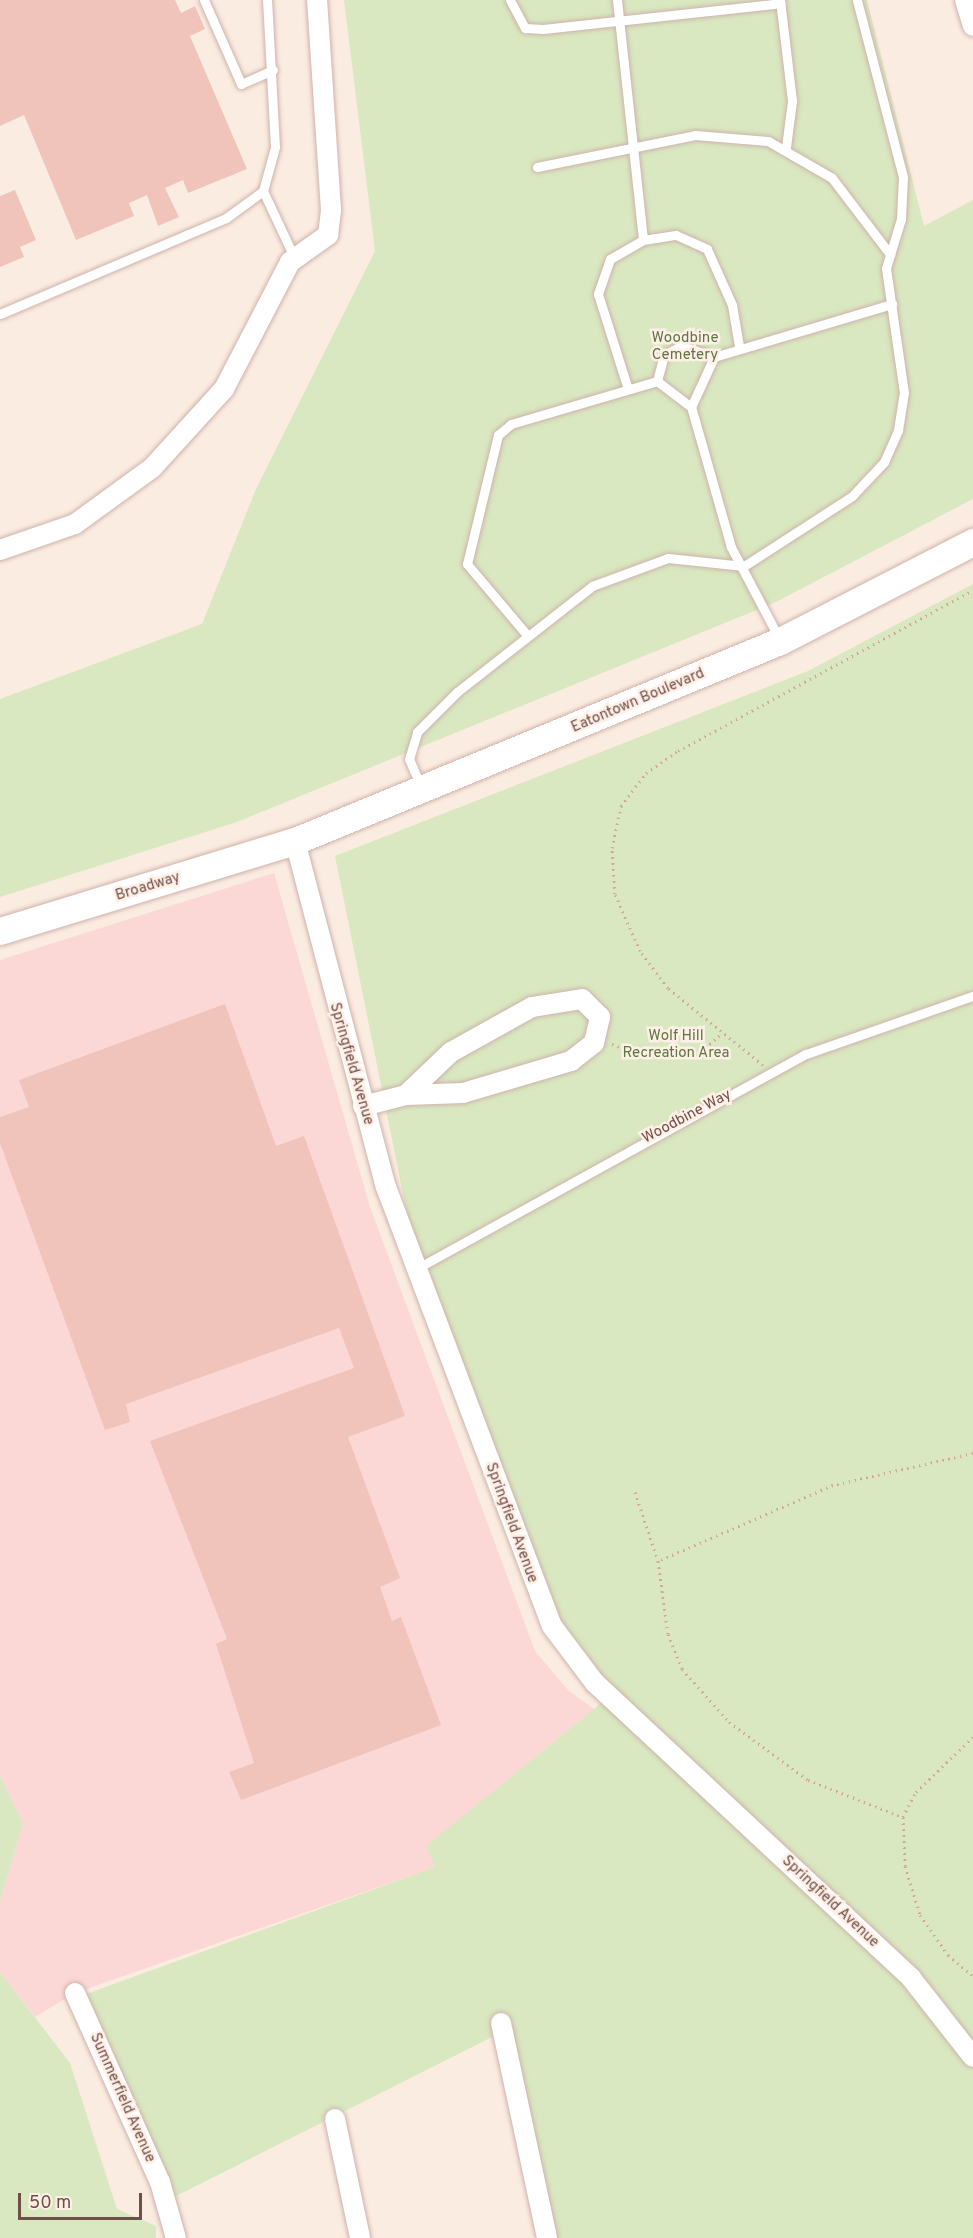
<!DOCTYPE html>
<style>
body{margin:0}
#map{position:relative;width:973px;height:2238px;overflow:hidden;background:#fbece1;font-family:Overpass,sans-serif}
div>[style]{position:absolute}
.commercial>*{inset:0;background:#fbd8d5}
.green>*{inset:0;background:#d9e8c0}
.building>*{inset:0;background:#f0c4ba}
.path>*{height:3px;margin-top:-1.5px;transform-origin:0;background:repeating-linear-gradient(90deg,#d4a79d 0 1.5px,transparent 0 6px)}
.roads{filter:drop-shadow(0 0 2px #ceb3ab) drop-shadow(0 0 2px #ceb3ab)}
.lane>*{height:9px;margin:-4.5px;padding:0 4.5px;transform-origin:4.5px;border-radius:4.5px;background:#fff}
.street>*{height:20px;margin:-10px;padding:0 10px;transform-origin:10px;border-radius:10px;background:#fff}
.secondary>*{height:27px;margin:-13.5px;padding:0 13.5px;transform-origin:13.5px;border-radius:13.5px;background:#fff}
span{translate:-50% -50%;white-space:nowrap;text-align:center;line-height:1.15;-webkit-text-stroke:5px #fef0e7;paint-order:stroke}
.park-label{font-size:15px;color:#5d7742}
.street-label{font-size:15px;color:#714f49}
.scale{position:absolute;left:18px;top:2193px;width:124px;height:27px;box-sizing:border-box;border:3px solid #714f49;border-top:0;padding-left:8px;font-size:18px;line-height:21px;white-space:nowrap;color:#714f49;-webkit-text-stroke:4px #fef0e7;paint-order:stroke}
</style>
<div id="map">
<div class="commercial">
<i style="clip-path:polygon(274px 873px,370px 1207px,535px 1651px,568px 1690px,594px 1709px,427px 1846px,436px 1867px,75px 1993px,35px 2017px,0 1972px,0 1901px,23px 1823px,0 1776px,0 960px)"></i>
</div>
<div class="green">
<i style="clip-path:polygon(344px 0,867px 0,924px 226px,973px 200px,973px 499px,776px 602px,237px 822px,0 897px,0 699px,202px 624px,256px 489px,375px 251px)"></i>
<i style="clip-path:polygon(973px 584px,973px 2238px,548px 2238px,504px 2031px,164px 2202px,78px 1997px,435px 1867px,426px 1846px,610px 1696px,553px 1622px,419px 1274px,335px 856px,808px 671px)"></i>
<i style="clip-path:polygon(0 1776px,23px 1823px,0 1901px)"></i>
<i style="clip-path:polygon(0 1972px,70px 2063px,117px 2209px,156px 2226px,156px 2238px,0 2238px)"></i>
</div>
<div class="building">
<i style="clip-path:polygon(0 0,175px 0,181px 13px,195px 6px,205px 29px,190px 36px,247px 169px,188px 193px,183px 180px,165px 188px,179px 217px,158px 226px,147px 195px,129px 203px,134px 216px,76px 240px,24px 115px,0 126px)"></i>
<i style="clip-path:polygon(15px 190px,36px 240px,20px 247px,24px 257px,0 267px,0 196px)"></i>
<i style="clip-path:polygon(225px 1004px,276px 1146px,304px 1136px,405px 1416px,348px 1437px,400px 1578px,380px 1587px,392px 1621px,401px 1617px,441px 1725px,241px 1800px,229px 1772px,254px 1763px,216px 1644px,227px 1639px,150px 1441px,354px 1368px,339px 1328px,126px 1404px,130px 1422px,105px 1430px,0 1143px,0 1117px,29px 1107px,19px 1080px)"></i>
</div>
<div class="path">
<i style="left:612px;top:1044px;width:31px;rotate:22deg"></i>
<i style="left:641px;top:1056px;width:55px"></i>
<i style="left:696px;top:1056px;width:33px;rotate:-41deg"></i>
<i style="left:763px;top:1065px;width:122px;rotate:-141deg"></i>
<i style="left:668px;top:988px;width:46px;rotate:-127.1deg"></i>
<i style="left:640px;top:951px;width:62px;rotate:-113.7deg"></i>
<i style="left:615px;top:894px;width:46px;rotate:-93.7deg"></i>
<i style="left:612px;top:848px;width:43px;rotate:-77.9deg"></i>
<i style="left:621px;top:806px;width:41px;rotate:-52.9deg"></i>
<i style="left:646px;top:773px;width:39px;rotate:-35deg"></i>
<i style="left:678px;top:751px;width:336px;rotate:-28.6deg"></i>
<i style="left:973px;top:1453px;width:144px;rotate:167.1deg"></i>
<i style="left:833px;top:1485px;width:191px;rotate:156.5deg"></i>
<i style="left:658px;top:1561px;width:74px;rotate:82.2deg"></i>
<i style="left:668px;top:1634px;width:38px;rotate:68deg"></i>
<i style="left:682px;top:1669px;width:71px;rotate:48.4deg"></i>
<i style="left:729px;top:1722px;width:98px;rotate:36.3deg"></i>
<i style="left:808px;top:1780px;width:102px;rotate:21.3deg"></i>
<i style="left:903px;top:1817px;width:28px;rotate:-63deg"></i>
<i style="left:916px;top:1792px;width:79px;rotate:-44deg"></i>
<i style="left:635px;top:1492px;width:73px;rotate:71.6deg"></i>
<i style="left:903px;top:1817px;width:49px;rotate:87.7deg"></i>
<i style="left:905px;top:1866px;width:51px;rotate:73deg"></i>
<i style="left:920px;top:1915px;width:49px;rotate:55deg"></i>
<i style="left:948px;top:1955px;width:33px;rotate:40deg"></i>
</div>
<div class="roads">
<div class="lane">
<i style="left:204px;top:0;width:92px;rotate:66.2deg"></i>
<i style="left:241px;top:84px;width:35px;rotate:-24deg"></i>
<i style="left:510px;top:0;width:32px;rotate:62deg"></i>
<i style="left:525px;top:28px;width:18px;rotate:3deg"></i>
<i style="left:543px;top:29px;width:239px;rotate:-6.2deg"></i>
<i style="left:617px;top:0;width:241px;rotate:83.8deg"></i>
<i style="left:643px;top:240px;width:38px;rotate:150deg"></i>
<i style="left:610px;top:259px;width:37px;rotate:109deg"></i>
<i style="left:598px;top:294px;width:96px;rotate:72.5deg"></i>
<i style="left:780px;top:0;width:102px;rotate:83.2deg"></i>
<i style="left:792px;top:101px;width:46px;rotate:97.4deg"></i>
<i style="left:537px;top:167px;width:161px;rotate:-11.4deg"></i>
<i style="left:695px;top:135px;width:73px;rotate:4.7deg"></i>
<i style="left:768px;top:141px;width:74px;rotate:30deg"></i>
<i style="left:832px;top:178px;width:96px;rotate:52.7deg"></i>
<i style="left:263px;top:191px;width:73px;rotate:64.8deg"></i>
<i style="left:643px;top:240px;width:33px;rotate:-9deg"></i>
<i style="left:676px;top:235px;width:34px;rotate:24deg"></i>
<i style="left:707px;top:249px;width:61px;rotate:65.9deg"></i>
<i style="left:732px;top:305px;width:42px;rotate:80.3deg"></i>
<i style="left:0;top:314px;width:246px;rotate:-23deg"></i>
<i style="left:226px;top:218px;width:46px;rotate:-36.1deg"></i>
<i style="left:263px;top:191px;width:46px;rotate:-74.7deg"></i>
<i style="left:275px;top:147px;width:147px;rotate:-93.1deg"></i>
<i style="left:691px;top:407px;width:43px;rotate:-142.6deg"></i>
<i style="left:657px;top:381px;width:27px;rotate:-75deg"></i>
<i style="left:664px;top:355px;width:19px;rotate:-28deg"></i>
<i style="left:681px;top:346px;width:35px;rotate:18deg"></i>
<i style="left:527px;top:635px;width:93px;rotate:-130.2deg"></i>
<i style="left:467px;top:564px;width:133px;rotate:-76.5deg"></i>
<i style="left:498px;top:435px;width:17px;rotate:-40deg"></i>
<i style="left:511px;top:424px;width:152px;rotate:-16.4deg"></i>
<i style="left:780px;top:640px;width:105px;rotate:-117.8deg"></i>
<i style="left:731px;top:547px;width:146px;rotate:-105.9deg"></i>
<i style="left:691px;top:407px;width:55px;rotate:-65.3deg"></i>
<i style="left:714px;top:357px;width:186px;rotate:-16.6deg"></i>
<i style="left:421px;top:787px;width:30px;rotate:-113deg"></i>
<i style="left:409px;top:759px;width:28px;rotate:-73deg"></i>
<i style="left:417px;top:732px;width:57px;rotate:-45deg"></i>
<i style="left:457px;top:692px;width:172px;rotate:-38.1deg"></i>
<i style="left:592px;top:586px;width:81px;rotate:-20.2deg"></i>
<i style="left:668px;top:558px;width:76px;rotate:6deg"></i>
<i style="left:744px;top:566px;width:129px;rotate:-32.9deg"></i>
<i style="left:852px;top:496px;width:47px;rotate:-46.7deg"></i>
<i style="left:884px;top:462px;width:35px;rotate:-66deg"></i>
<i style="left:898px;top:430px;width:37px;rotate:-81deg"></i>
<i style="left:904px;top:393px;width:126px;rotate:-98.2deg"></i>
<i style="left:886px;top:268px;width:51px;rotate:-73deg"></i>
<i style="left:901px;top:219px;width:42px;rotate:-87.3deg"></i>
<i style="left:903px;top:177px;width:183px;rotate:-104.6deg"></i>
<i style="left:416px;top:1269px;width:445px;rotate:-28.9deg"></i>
<i style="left:806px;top:1054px;width:177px;rotate:-19.2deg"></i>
</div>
<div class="street">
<i style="left:965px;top:0;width:27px;rotate:73deg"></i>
<i style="left:0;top:550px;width:79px;rotate:-19.1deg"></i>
<i style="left:75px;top:524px;width:95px;rotate:-36deg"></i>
<i style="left:152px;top:468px;width:107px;rotate:-47.7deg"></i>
<i style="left:224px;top:389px;width:143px;rotate:-62.5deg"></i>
<i style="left:290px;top:262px;width:47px;rotate:-35.4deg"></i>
<i style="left:328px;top:235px;width:25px;rotate:-83deg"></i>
<i style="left:331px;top:210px;width:210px;rotate:-93.8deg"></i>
<i style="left:295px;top:841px;width:358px;rotate:75.3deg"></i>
<i style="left:386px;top:1187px;width:469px;rotate:69.3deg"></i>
<i style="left:552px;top:1626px;width:71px;rotate:53deg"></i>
<i style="left:595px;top:1683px;width:432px;rotate:43deg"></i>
<i style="left:911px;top:1978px;width:100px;rotate:51.9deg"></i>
<i style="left:363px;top:1106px;width:44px;rotate:-14.3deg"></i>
<i style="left:406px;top:1095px;width:57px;rotate:-2deg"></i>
<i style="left:463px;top:1093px;width:113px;rotate:-16.5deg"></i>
<i style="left:571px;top:1061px;width:29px;rotate:-38deg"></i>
<i style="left:594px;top:1043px;width:27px;rotate:-77deg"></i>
<i style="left:600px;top:1017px;width:25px;rotate:-135deg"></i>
<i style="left:582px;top:999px;width:51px;rotate:170.9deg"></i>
<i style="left:532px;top:1007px;width:93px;rotate:150.9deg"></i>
<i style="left:451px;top:1052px;width:62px;rotate:136.3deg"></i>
<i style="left:75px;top:1993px;width:207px;rotate:65.8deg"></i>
<i style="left:160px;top:2182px;width:58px;rotate:74.1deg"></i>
<i style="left:501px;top:2023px;width:220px;rotate:77.9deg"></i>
<i style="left:335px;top:2119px;width:122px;rotate:78.1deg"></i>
</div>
<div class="secondary">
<i style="left:0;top:931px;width:308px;rotate:-17deg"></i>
<i style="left:295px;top:841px;width:525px;rotate:-22.41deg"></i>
<i style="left:780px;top:641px;width:217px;rotate:-27.2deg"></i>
</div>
</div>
<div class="park-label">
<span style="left:685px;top:347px">Woodbine<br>Cemetery</span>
<span style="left:676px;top:1045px">Wolf Hill<br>Recreation Area</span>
</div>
<div class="street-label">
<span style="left:638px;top:701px;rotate:-23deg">Eatontown Boulevard</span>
<span style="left:148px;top:887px;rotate:-17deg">Broadway</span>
<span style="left:351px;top:1064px;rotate:74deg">Springfield Avenue</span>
<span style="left:687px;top:1117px;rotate:-28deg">Woodbine Way</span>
<span style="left:511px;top:1523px;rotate:70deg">Springfield Avenue</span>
<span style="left:830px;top:1902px;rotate:43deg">Springfield Avenue</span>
<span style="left:122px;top:2098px;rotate:66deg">Summerfield Avenue</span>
</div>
<div class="scale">50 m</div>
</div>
